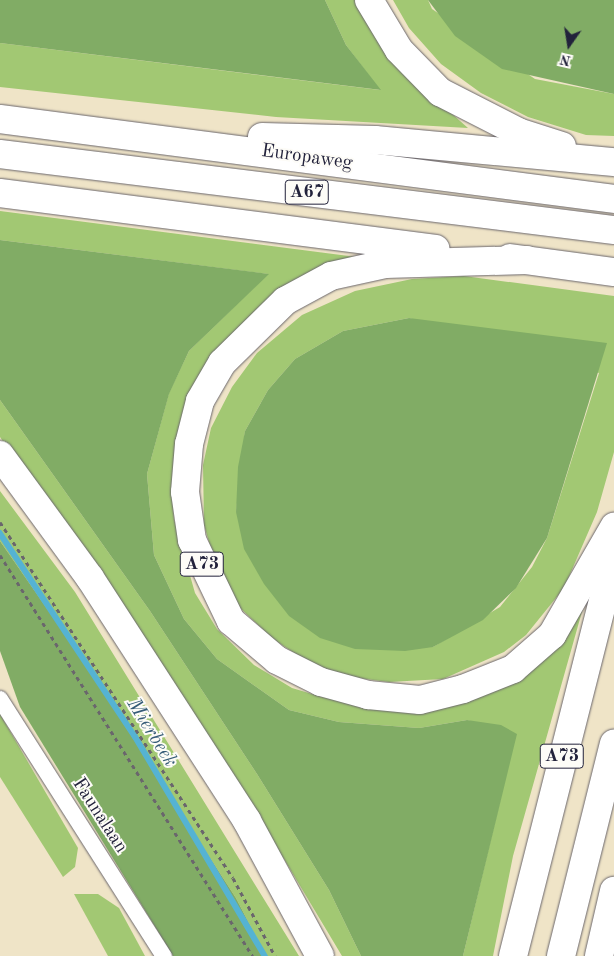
<!DOCTYPE html>
<style>
body{margin:0}
#map{position:relative;width:614px;height:956px;overflow:hidden;background:#efe4c7;font-family:"Old Standard TT",serif}
div>[style]{position:absolute}
.green>*{inset:0;background:#a2c873}
.forest>*{inset:0;background:#81ac65}
.stream>*{height:5.5px;margin:-2.75px;padding:0 2.75px;transform-origin:2.75px;border-radius:2.75px;background:#55b3d3}
.path>*{height:3px;margin-top:-1.5px;transform-origin:0;background:repeating-linear-gradient(90deg,#6a666c 0 4px,transparent 0 8px)}
.roads{filter:drop-shadow(0 0 1px #6a666c) drop-shadow(0 0 1px #6a666c)}
.minor>*{height:16px;margin:-8px;padding:0 8px;transform-origin:8px;border-radius:8px;background:#fff}
.motorway>*{height:28px;margin:-14px;padding:0 14px;transform-origin:14px;border-radius:14px;background:#fff}
span{translate:-50% -50%;white-space:nowrap;text-align:center;line-height:1.15;-webkit-text-stroke:4px #fdfcf7;paint-order:stroke}
.shield-label span{padding:1px 4px;background:#fdfcf7;border:1px solid;border-radius:4px;-webkit-text-stroke-width:0}
.shield-label{font-size:18px;color:#22223b;font-weight:700}
.street-label{font-size:19px;color:#22223b}
.water-label{font-size:20px;color:#365c78;font-style:italic}
.north{position:absolute;left:544px;top:20px;width:50px;height:50px;-webkit-text-stroke:4px #fdfcf7;paint-order:stroke;rotate:193deg;font-size:14px;font-weight:700;line-height:20px;text-align:center;color:#22223b}
.north::after{content:'';display:block;margin:auto;width:18px;height:22px;background:#22223b;clip-path:polygon(50% 0,100% 100%,50% 72%,0 100%)}
</style>
<div id="map">
<div class="green">
<i style="clip-path:polygon(325px 0,356px 0,400px 68px,468px 128px,276px 117px,0 87px,0 43px,380px 90px,346px 45px)"></i>
<i style="clip-path:polygon(393px 0,428px 0,432px 9px,535px 79px,614px 94px,614px 136px,586px 135px,528px 117px,481px 93px,441px 64px,409px 28px)"></i>
<i style="clip-path:polygon(0 211px,372px 259px,249px 317px,172px 486px,174px 519px,195px 593px,217px 629px,254px 665px,292px 688px,322px 697px,394px 705px,449px 702px,585px 601px,513px 856px,493px 956px,463px 956px,516px 734px,467px 720px,419px 728px,339px 722px,289px 710px,217px 659px,184px 619px,154px 555px,147px 474px,169px 393px,189px 351px,268px 274px,0 240px)"></i>
<i style="clip-path:polygon(evenodd,464px 276px,614px 296px,614px 452px,597px 512px,564px 588px,526px 635px,504px 652px,443px 679px,389px 682px,349px 677px,311px 664px,273px 639px,237px 605px,216px 566px,204px 525px,203px 465px,211px 428px,232px 387px,257px 353px,302px 315px,355px 291px,412px 279px,464px 276px,409px 318px,599px 373px,547px 538px,532px 567px,500px 607px,433px 647px,236px 512px,245px 431px,268px 390px,295px 359px,343px 331px,409px 318px)"></i>
<i style="clip-path:polygon(0 400px,150px 611px,257px 774px,329px 890px,361px 956px,342px 956px,284px 859px,0 437px)"></i>
<i style="clip-path:polygon(0 491px,75px 592px,299px 956px,266px 956px,236px 898px,80px 656px,0 541px)"></i>
<i style="clip-path:polygon(0 714px,78px 848px,75px 867px,63px 877px,0 777px)"></i>
<i style="clip-path:polygon(74px 894px,98px 894px,119px 908px,145px 956px,108px 956px)"></i>
</div>
<div class="forest">
<i style="clip-path:polygon(0 0,325px 0,346px 45px,381px 90px,0 43px)"></i>
<i style="clip-path:polygon(428px 0,614px 0,614px 94px,502px 69px,455px 36px)"></i>
<i style="clip-path:polygon(0 240px,269px 274px,189px 351px,169px 394px,147px 474px,154px 555px,184px 619px,217px 659px,289px 710px,339px 722px,419px 728px,467px 720px,501px 725px,517px 734px,463px 956px,361px 956px,329px 890px,257px 774px,150px 611px,0 400px)"></i>
<i style="clip-path:polygon(409px 318px,607px 343px,547px 538px,516px 588px,483px 620px,433px 647px,405px 651px,355px 649px,320px 638px,289px 616px,264px 584px,244px 549px,236px 512px,238px 467px,245px 431px,268px 390px,295px 359px,343px 331px)"></i>
<i style="clip-path:polygon(0 541px,80px 656px,236px 898px,266px 956px,173px 956px,20px 707px,0 651px)"></i>
</div>
<div class="stream">
<i style="left:0;top:533px;width:244px;rotate:56.4deg"></i>
<i style="left:135px;top:736px;width:256px;rotate:59.4deg"></i>
</div>
<div class="path">
<i style="left:0;top:522px;width:425px;rotate:56.8deg"></i>
<i style="left:233px;top:878px;width:89px;rotate:61.7deg"></i>
<i style="left:0;top:555px;width:474px;rotate:57.8deg"></i>
</div>
<div class="roads">
<div class="minor">
<i style="left:0;top:699px;width:305px;rotate:57.5deg"></i>
</div>
<div class="motorway">
<i style="left:369px;top:0;width:58px;rotate:59deg"></i>
<i style="left:399px;top:50px;width:59px;rotate:45.7deg"></i>
<i style="left:440px;top:92px;width:88px;rotate:27.1deg"></i>
<i style="left:518px;top:132px;width:46px;rotate:17.7deg"></i>
<i style="left:0;top:119px;width:619px;rotate:7.42deg"></i>
<i style="left:262px;top:137px;width:113px;rotate:1.5deg"></i>
<i style="left:375px;top:140px;width:240px;rotate:5.3deg"></i>
<i style="left:0;top:154px;width:619px;rotate:7.06deg"></i>
<i style="left:0;top:193px;width:439px;rotate:7.3deg"></i>
<i style="left:510px;top:258px;width:105px;rotate:7.7deg"></i>
<i style="left:527px;top:260px;width:142px;rotate:178.4deg"></i>
<i style="left:385px;top:264px;width:55px;rotate:167.5deg"></i>
<i style="left:331px;top:276px;width:52px;rotate:151.5deg"></i>
<i style="left:285px;top:301px;width:88px;rotate:135.5deg"></i>
<i style="left:222px;top:363px;width:44px;rotate:120.1deg"></i>
<i style="left:200px;top:401px;width:44px;rotate:104.3deg"></i>
<i style="left:189px;top:444px;width:48px;rotate:94.8deg"></i>
<i style="left:185px;top:492px;width:49px;rotate:81.7deg"></i>
<i style="left:192px;top:540px;width:90px;rotate:64.3deg"></i>
<i style="left:231px;top:621px;width:60px;rotate:40.3deg"></i>
<i style="left:277px;top:660px;width:49px;rotate:26.6deg"></i>
<i style="left:321px;top:682px;width:49px;rotate:15.5deg"></i>
<i style="left:368px;top:695px;width:52px;rotate:5.5deg"></i>
<i style="left:420px;top:700px;width:44px;rotate:-14.3deg"></i>
<i style="left:463px;top:689px;width:54px;rotate:-21.8deg"></i>
<i style="left:513px;top:669px;width:52px;rotate:-41.1deg"></i>
<i style="left:552px;top:635px;width:125px;rotate:-60.1deg"></i>
<i style="left:0;top:455px;width:152px;rotate:53.8deg"></i>
<i style="left:90px;top:578px;width:289px;rotate:57.1deg"></i>
<i style="left:247px;top:821px;width:153px;rotate:61.6deg"></i>
<i style="left:513px;top:956px;width:412px;rotate:-75.8deg"></i>
<i style="left:561px;top:956px;width:219px;rotate:-76deg"></i>
<i style="left:599px;top:956px;width:67px;rotate:-77deg"></i>
</div>
</div>
<div class="shield-label">
<span style="left:307px;top:192px">A67</span>
<span style="left:202px;top:564px">A73</span>
<span style="left:562px;top:756px">A73</span>
</div>
<div class="street-label">
<span style="left:307px;top:158px;rotate:8deg">Europaweg</span>
<span style="left:99px;top:816px;rotate:57deg">Faunalaan</span>
</div>
<div class="water-label">
<span style="left:151px;top:733px;rotate:58deg">Mierbeek</span>
</div>
<div class="north">N</div>
</div>
